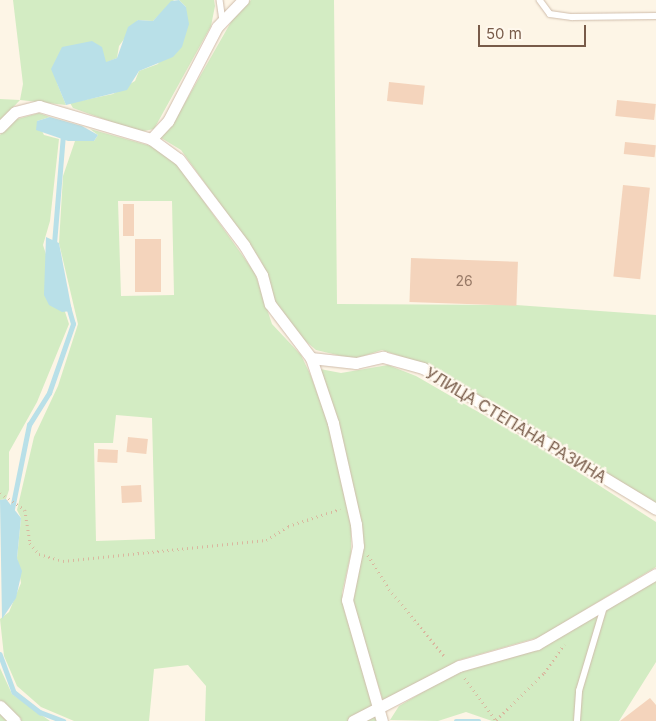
<!DOCTYPE html>
<meta charset="utf-8">
<style>
body{margin:0}
#map{position:relative;width:656px;height:721px;overflow:hidden;background:#fdf5e6;font-family:Inter,sans-serif}
div>[style]{position:absolute}
.green>*{inset:0;background:#d3ecc3}
.water>*{inset:0;background:#b9e0e8}
.stream>*{height:4.5px;margin:-2.25px;padding:0 2.25px;transform-origin:2.25px;border-radius:2.25px;background:#b9e0e8}
.building>*{inset:0;background:#f4d4bc;transform-origin:0 0}
.path>*{height:2.5px;margin-top:-1.25px;transform-origin:0;background:repeating-linear-gradient(90deg,#d9b79f 0 1px,transparent 0 5px)}
.roads{filter:drop-shadow(0 0 1px #cfbcab) drop-shadow(0 0 1px #cfbcab)}
.lane>*{height:5.5px;margin:-2.75px;padding:0 2.75px;transform-origin:2.75px;border-radius:2.75px;background:#fff}
.street>*{height:11px;margin:-5.5px;padding:0 5.5px;transform-origin:5.5px;border-radius:5.5px;background:#fff}
span{translate:-50% -50%;white-space:nowrap;text-align:center;line-height:1.15;-webkit-text-stroke:4.5px #fff8ed;paint-order:stroke}
.number-label{font-size:14px;color:#977966}
.number-label span{-webkit-text-stroke-width:0}
.street-label{font-size:16px;color:#785b49}
.scale{position:absolute;left:478px;top:25px;width:108px;height:22px;box-sizing:border-box;border:2px solid #785b49;border-top:0;padding-left:6px;font-size:15px;line-height:18px;white-space:nowrap;color:#785b49;-webkit-text-stroke:4px #fff8ed;paint-order:stroke}
</style>
<div id="map">
<div class="green">
<i style="clip-path:polygon(13px 0,174px 0,153px 21px,138px 20px,119px 46px,117px 58px,57px 83px,66px 105px,20px 100px,0 121px,0 99px,20px 100px,23px 84px)"></i>
<i style="clip-path:polygon(179px 0,214px 0,215px 6px,211px 26px,154px 129px,139px 132px,73px 108px,70px 103px,113px 94px,135px 81px,139px 71px,158px 64px,186px 7px)"></i>
<i style="clip-path:polygon(251px 0,334px 0,337px 304px,516px 305px,656px 315px,656px 504px,422px 364px,382px 350px,354px 359px,316px 350px,295px 332px,274px 301px,261px 261px,181px 150px,158px 136px,179px 113px,235px 15px)"></i>
<i style="clip-path:polygon(39px 113px,50px 117px,37px 121px,44px 135px,59px 139px,50px 221px,43px 245px,69px 324px,37px 402px,9px 452px,9px 490px,6px 499px,0 500px,0 135px,14px 120px)"></i>
<i style="clip-path:polygon(evenodd,90px 129px,151px 146px,178px 165px,255px 273px,272px 324px,301px 355px,311px 376px,328px 423px,351px 526px,351px 553px,342px 593px,345px 613px,379px 721px,205px 721px,206px 686px,188px 665px,154px 669px,149px 721px,74px 721px,41px 707px,17px 686px,4px 656px,0 619px,9px 612px,21px 583px,17px 558px,21px 518px,17px 510px,34px 437px,58px 386px,78px 324px,59px 243px,63px 176px,75px 141px,94px 141px,98px 135px,90px 129px,118px 201px,172px 201px,174px 295px,121px 296px,118px 201px,90px 129px,116px 415px,152px 418px,155px 539px,96px 541px,94px 443px,113px 443px,116px 415px)"></i>
<i style="clip-path:polygon(388px 365px,416px 376px,544px 450px,656px 522px,656px 567px,540px 637px,459px 660px,384px 704px,351px 600px,361px 520px,320px 369px,341px 373px)"></i>
<i style="clip-path:polygon(656px 580px,656px 662px,619px 721px,492px 721px,466px 712px,438px 721px,390px 720px,399px 706px,465px 667px,542px 647px)"></i>
<i style="clip-path:polygon(0 668px,12px 694px,50px 721px,0 721px)"></i>
</div>
<div class="water">
<i style="clip-path:polygon(179px 0,186px 7px,189px 24px,182px 47px,173px 57px,139px 71px,127px 90px,66px 105px,51px 69px,62px 47px,92px 41px,102px 47px,106px 62px,117px 58px,128px 27px,138px 20px,153px 21px,171px 1px)"></i>
<i style="clip-path:polygon(50px 117px,82px 126px,98px 135px,94px 141px,68px 141px,36px 130px,37px 121px)"></i>
<i style="clip-path:polygon(46px 237px,59px 243px,72px 311px,62px 312px,49px 305px,44px 295px)"></i>
<i style="clip-path:polygon(6px 499px,21px 518px,17px 558px,22px 571px,16px 598px,2px 619px,0 500px)"></i>
</div>
<div class="stream">
<i style="left:54px;top:244px;width:109px;rotate:-85.3deg"></i>
<i style="left:12px;top:509px;width:86px;rotate:-78.6deg"></i>
<i style="left:29px;top:425px;width:38px;rotate:-58deg"></i>
<i style="left:49px;top:393px;width:73px;rotate:-70.8deg"></i>
<i style="left:73px;top:324px;width:18px;rotate:-106deg"></i>
<i style="left:0;top:654px;width:40px;rotate:69.8deg"></i>
<i style="left:14px;top:692px;width:33px;rotate:38deg"></i>
<i style="left:40px;top:712px;width:25px;rotate:21deg"></i>
<i style="left:456px;top:721px;width:23px"></i>
</div>
<div class="building">
<i style="left:389px;top:82px;width:36px;height:19px;rotate:6deg"></i>
<i style="left:617px;top:100px;width:39px;height:16px;rotate:6deg"></i>
<i style="left:625px;top:142px;width:31px;height:12px;rotate:6deg"></i>
<i style="left:623px;top:185px;width:27px;height:92px;rotate:6deg"></i>
<i style="left:123px;top:204px;width:11px;height:32px"></i>
<i style="left:135px;top:239px;width:26px;height:53px"></i>
<i style="left:411px;top:258px;width:107px;height:44px;rotate:2deg"></i>
<i style="left:128px;top:437px;width:20px;height:15px;rotate:6deg"></i>
<i style="left:98px;top:449px;width:20px;height:13px;rotate:3deg"></i>
<i style="left:141px;top:485px;width:17px;height:20px;rotate:87deg"></i>
<i style="clip-path:polygon(650px 698px,656px 705px,656px 721px,620px 721px)"></i>
</div>
<div class="path">
<i style="left:0;top:493px;width:30px;rotate:34deg"></i>
<i style="left:25px;top:510px;width:33px;rotate:81deg"></i>
<i style="left:30px;top:543px;width:14px;rotate:51deg"></i>
<i style="left:39px;top:554px;width:25px;rotate:16deg"></i>
<i style="left:63px;top:561px;width:204px;rotate:-5.9deg"></i>
<i style="left:266px;top:540px;width:26px;rotate:-32deg"></i>
<i style="left:288px;top:526px;width:55px;rotate:-18.1deg"></i>
<i style="left:368px;top:555px;width:40px;rotate:58deg"></i>
<i style="left:389px;top:589px;width:89px;rotate:50.4deg"></i>
<i style="left:465px;top:678px;width:52px;rotate:53.6deg"></i>
<i style="left:496px;top:720px;width:67px;rotate:-44.4deg"></i>
<i style="left:544px;top:673px;width:35px;rotate:-55deg"></i>
</div>
<div class="roads">
<div class="lane">
<i style="left:220px;top:0;width:21px;rotate:82deg"></i>
<i style="left:540px;top:0;width:17px;rotate:54deg"></i>
<i style="left:550px;top:14px;width:22px;rotate:8deg"></i>
<i style="left:572px;top:17px;width:84px;rotate:-0.7deg"></i>
<i style="left:577px;top:721px;width:30px;rotate:-86deg"></i>
<i style="left:579px;top:691px;width:88px;rotate:-73.4deg"></i>
</div>
<div class="street">
<i style="left:243px;top:0;width:37px;rotate:134deg"></i>
<i style="left:217px;top:27px;width:106px;rotate:117.5deg"></i>
<i style="left:168px;top:121px;width:25px;rotate:133deg"></i>
<i style="left:151px;top:139px;width:34px;rotate:36deg"></i>
<i style="left:179px;top:159px;width:108px;rotate:52.9deg"></i>
<i style="left:244px;top:245px;width:35px;rotate:59deg"></i>
<i style="left:262px;top:275px;width:30px;rotate:75deg"></i>
<i style="left:270px;top:304px;width:68px;rotate:52.8deg"></i>
<i style="left:311px;top:358px;width:69px;rotate:71.3deg"></i>
<i style="left:333px;top:423px;width:104px;rotate:77.2deg"></i>
<i style="left:356px;top:524px;width:22px;rotate:85deg"></i>
<i style="left:358px;top:546px;width:55px;rotate:101.5deg"></i>
<i style="left:347px;top:600px;width:126px;rotate:73.9deg"></i>
<i style="left:0;top:127px;width:21px;rotate:-45deg"></i>
<i style="left:15px;top:112px;width:25px;rotate:-14deg"></i>
<i style="left:39px;top:106px;width:117px;rotate:16.4deg"></i>
<i style="left:311px;top:358px;width:45px;rotate:6.3deg"></i>
<i style="left:356px;top:363px;width:28px;rotate:-13deg"></i>
<i style="left:383px;top:357px;width:41px;rotate:15.4deg"></i>
<i style="left:423px;top:368px;width:272px;rotate:31.2deg"></i>
<i style="left:0;top:706px;width:21px;rotate:45deg"></i>
<i style="left:353px;top:721px;width:119px;rotate:-27.4deg"></i>
<i style="left:459px;top:666px;width:81px;rotate:-15.8deg"></i>
<i style="left:537px;top:644px;width:138px;rotate:-30.5deg"></i>
</div>
</div>
<div class="number-label">
<span style="left:464px;top:281px">26</span>
</div>
<div class="street-label">
<span style="left:516px;top:425px;rotate:31deg">УЛИЦА СТЕПАНА РАЗИНА</span>
</div>
<div class="scale">50 m</div>
</div>
